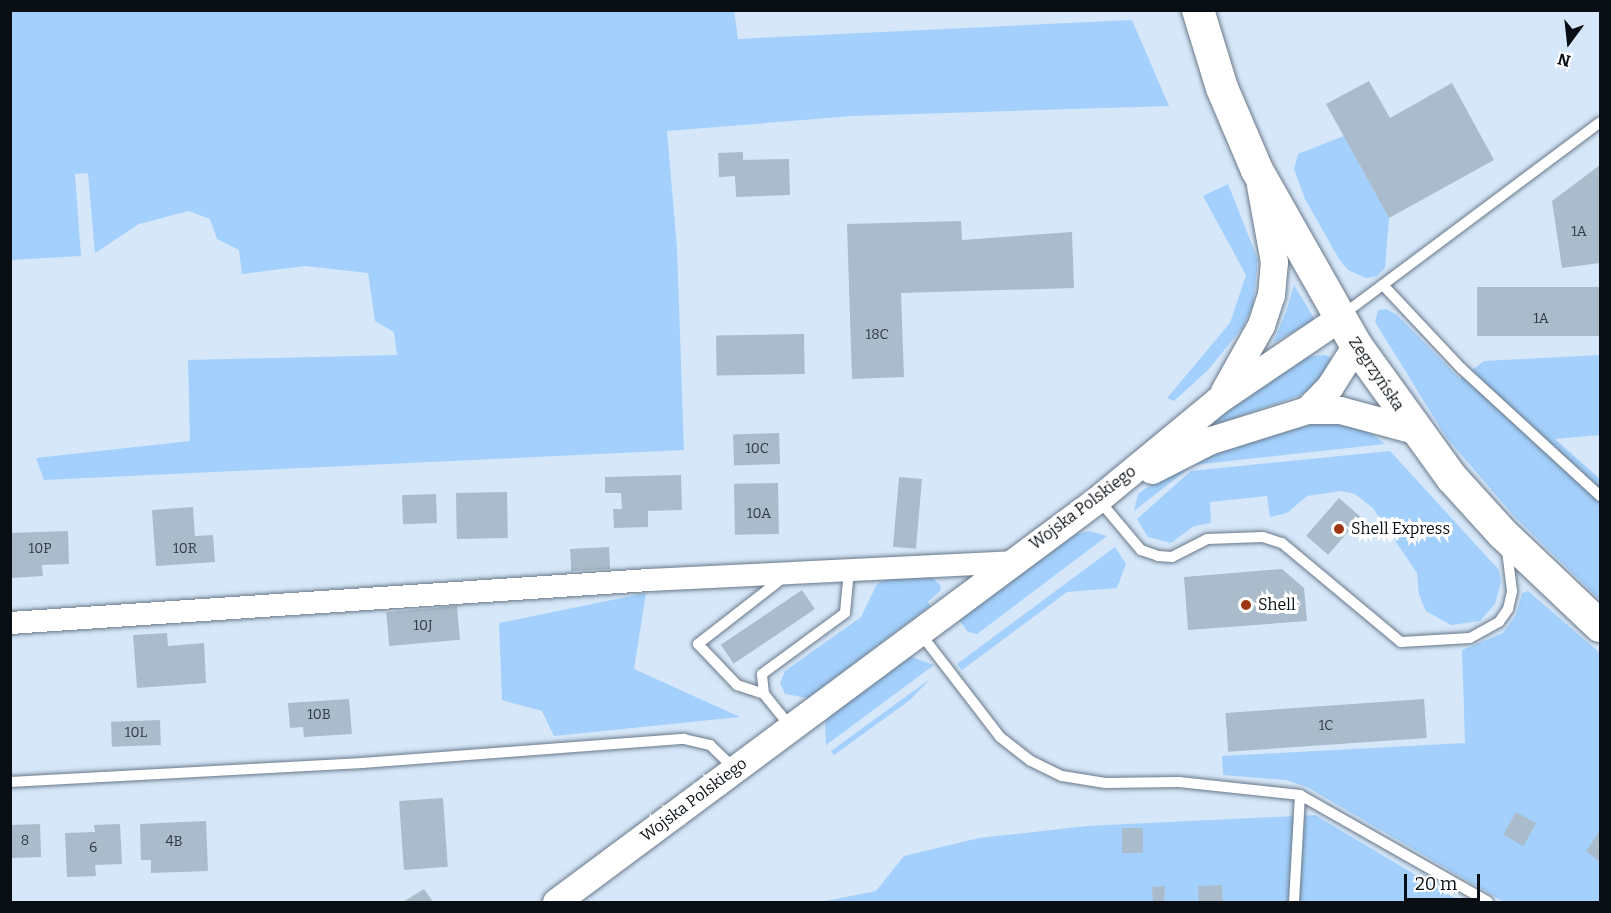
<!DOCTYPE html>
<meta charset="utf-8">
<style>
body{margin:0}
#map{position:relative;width:1611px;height:913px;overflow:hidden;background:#d6e7f9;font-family:Bitter,serif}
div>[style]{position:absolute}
.green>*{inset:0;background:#a3d0fc}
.building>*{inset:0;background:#aabbcb;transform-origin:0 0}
.roads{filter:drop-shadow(0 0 2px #697888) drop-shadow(0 0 2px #697888)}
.service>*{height:10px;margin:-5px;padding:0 5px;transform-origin:5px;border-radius:5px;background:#fff}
.minor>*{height:22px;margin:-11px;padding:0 11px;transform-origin:11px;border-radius:11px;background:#fff}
.tertiary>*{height:27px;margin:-13.5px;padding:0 13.5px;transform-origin:13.5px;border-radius:13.5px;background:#fff}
.secondary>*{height:32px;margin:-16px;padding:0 16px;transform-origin:16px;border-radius:16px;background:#fff}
.dots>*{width:16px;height:16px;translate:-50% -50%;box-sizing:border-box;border:3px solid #fff;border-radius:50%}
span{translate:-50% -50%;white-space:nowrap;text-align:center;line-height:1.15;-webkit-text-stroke:6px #fff;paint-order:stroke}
.number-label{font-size:14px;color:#303941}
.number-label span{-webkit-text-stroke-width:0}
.street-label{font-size:16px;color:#080e13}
.poi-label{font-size:16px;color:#080e13}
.left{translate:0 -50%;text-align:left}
.frame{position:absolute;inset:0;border:12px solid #080e13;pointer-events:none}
.north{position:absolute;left:1539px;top:12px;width:60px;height:60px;-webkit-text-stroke:4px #fff;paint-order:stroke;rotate:195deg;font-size:16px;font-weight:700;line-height:24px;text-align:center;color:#080e13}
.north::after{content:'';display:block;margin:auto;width:21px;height:27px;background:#080e13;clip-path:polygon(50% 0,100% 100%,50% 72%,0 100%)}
.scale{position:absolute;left:1404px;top:874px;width:76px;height:27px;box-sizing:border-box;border:3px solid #080e13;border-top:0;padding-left:8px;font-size:18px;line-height:21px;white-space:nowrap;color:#080e13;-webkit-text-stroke:4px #fff;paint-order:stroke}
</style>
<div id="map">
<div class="green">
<i style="clip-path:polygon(43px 11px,734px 10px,738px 39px,1132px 20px,1169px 106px,852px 116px,667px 131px,677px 248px,684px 450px,44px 480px,36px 458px,190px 441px,188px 360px,397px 355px,394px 332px,375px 321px,368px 273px,305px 266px,242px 274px,239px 250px,217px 239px,210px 219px,189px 211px,139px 224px,95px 253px,88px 173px,75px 174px,81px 256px,11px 260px,11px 12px)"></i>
<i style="clip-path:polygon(1344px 136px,1389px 218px,1385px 268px,1377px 276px,1366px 278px,1348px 270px,1339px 259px,1305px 199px,1294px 169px,1298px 154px)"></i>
<i style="clip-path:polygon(1228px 184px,1258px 260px,1253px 305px,1243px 327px,1208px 370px,1174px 401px,1167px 398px,1230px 323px,1246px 275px,1203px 196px)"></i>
<i style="clip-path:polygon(1294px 285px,1315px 320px,1273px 343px,1286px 312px)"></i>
<i style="clip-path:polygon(1386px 309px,1397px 315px,1460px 379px,1484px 361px,1600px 355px,1600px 435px,1555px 439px,1600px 479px,1600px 600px,1514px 516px,1446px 437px,1375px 322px,1378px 310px)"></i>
<i style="clip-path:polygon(1326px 355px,1335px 361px,1322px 381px,1299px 396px,1208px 427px,1208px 422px,1301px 357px)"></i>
<i style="clip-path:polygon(1330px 420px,1364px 428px,1385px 444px,1193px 465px,1134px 511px,1138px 494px,1172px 470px,1223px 448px)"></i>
<i style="clip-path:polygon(1390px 451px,1499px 570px,1501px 582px,1495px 604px,1480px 621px,1451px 625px,1426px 611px,1419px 595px,1417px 573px,1373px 508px,1355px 494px,1341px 491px,1307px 496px,1287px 513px,1270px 517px,1267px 496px,1210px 502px,1211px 523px,1194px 526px,1171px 543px,1148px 537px,1137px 519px,1191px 471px)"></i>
<i style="clip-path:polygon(1089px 531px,1107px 536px,977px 634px,968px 632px,958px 618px,1070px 536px)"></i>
<i style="clip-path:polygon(1115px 547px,1126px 564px,1117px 588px,1067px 592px,962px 670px,957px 664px)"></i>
<i style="clip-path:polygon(890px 577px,932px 577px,941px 586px,940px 591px,928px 602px,930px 606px,808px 698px,785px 694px,780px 683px,785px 671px,861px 617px,877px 584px)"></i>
<i style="clip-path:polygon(1528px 591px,1600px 653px,1600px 902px,1504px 902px,1307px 787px,1286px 780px,1223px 775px,1222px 756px,1465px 743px,1462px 650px,1503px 633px,1516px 615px,1522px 593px)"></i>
<i style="clip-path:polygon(646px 593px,634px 669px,740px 717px,554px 736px,542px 711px,502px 700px,499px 623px)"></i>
<i style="clip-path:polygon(909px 656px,934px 665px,826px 745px,825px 723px,832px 711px)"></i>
<i style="clip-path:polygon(930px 679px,910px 700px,834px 755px,831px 751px)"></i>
<i style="clip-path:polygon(1315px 815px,1461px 902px,821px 902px,876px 891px,904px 856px,979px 838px,1087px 826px)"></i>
</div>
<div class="building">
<i style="clip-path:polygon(1369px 81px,1390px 118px,1452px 83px,1494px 160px,1389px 218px,1326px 104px)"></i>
<i style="clip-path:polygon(743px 152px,743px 160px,789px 159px,790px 195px,736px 197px,735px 176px,719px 177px,718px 153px)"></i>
<i style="clip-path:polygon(1600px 165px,1600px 263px,1562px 268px,1552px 201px)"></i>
<i style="clip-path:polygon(961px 221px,962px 240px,1072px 232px,1074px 288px,901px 293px,904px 377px,852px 379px,847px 224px)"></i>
<i style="left:1600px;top:287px;width:49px;height:123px;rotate:90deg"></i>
<i style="left:804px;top:334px;width:40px;height:88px;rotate:89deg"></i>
<i style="left:779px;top:433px;width:31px;height:46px;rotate:88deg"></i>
<i style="clip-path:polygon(681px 475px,682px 510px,648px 511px,648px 527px,614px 528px,613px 509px,622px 509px,621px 493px,605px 493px,605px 477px)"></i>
<i style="left:922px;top:479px;width:70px;height:23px;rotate:95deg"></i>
<i style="left:778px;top:483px;width:51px;height:44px;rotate:89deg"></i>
<i style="left:507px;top:492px;width:46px;height:51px;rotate:89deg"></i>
<i style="left:436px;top:494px;width:29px;height:34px;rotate:88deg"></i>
<i style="left:1339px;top:498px;width:29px;height:50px;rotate:41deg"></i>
<i style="clip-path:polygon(193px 507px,195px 536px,213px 535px,215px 562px,156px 566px,152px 510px)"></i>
<i style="clip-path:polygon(68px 531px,69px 564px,42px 565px,43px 576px,10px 578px,10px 533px)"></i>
<i style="left:609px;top:547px;width:22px;height:39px;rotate:87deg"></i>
<i style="clip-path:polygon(1282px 569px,1304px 588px,1307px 621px,1188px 630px,1184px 577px)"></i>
<i style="left:802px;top:590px;width:23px;height:98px;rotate:56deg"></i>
<i style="left:457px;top:606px;width:34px;height:71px;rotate:85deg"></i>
<i style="clip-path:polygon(167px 633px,168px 646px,204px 643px,206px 683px,137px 688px,133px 635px)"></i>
<i style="clip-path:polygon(349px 699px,352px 734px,304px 737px,303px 727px,290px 728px,288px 703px)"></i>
<i style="left:1424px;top:699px;width:39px;height:199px;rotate:86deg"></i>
<i style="left:160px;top:720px;width:25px;height:49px;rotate:88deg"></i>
<i style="left:443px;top:798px;width:69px;height:44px;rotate:86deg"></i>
<i style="left:1516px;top:812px;width:23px;height:26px;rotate:29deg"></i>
<i style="clip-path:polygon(206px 821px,208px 871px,151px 873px,151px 860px,141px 860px,140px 824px)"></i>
<i style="left:40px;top:824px;width:33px;height:30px;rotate:88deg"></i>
<i style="clip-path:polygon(120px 824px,122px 864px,95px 865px,96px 876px,67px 877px,65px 833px,95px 832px,94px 825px)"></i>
<i style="left:1143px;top:828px;width:25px;height:21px;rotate:90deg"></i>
<i style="clip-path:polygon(1600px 831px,1600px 862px,1586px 851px)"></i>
<i style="left:1222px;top:885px;width:17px;height:24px;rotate:87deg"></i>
<i style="clip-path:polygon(1165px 886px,1164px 902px,1153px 902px,1152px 887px)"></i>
<i style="clip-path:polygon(424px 889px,433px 902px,403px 902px)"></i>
</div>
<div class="roads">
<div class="service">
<i style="left:1383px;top:285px;width:115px;rotate:46.8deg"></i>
<i style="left:1462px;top:369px;width:188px;rotate:42.6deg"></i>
<i style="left:1341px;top:316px;width:324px;rotate:-36.8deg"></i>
<i style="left:1098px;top:499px;width:67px;rotate:49.9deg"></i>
<i style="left:1141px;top:550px;width:18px;rotate:19deg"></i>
<i style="left:1158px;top:556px;width:14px;rotate:4deg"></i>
<i style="left:1172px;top:557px;width:39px;rotate:-27deg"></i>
<i style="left:1207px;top:539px;width:56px;rotate:-2deg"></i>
<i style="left:1263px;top:537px;width:20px;rotate:18deg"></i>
<i style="left:1282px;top:543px;width:155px;rotate:39.8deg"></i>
<i style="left:1401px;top:642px;width:69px;rotate:-3.3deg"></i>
<i style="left:1470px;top:638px;width:33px;rotate:-29deg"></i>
<i style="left:1499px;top:622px;width:16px;rotate:-55deg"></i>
<i style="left:1508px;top:609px;width:18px;rotate:-77deg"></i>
<i style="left:1512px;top:591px;width:41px;rotate:-97deg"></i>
<i style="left:784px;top:577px;width:109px;rotate:142.1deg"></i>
<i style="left:698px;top:644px;width:57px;rotate:46.4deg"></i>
<i style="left:737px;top:685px;width:28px;rotate:18deg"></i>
<i style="left:764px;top:694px;width:41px;rotate:50.9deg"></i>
<i style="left:920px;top:633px;width:131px;rotate:52.4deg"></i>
<i style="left:1000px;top:737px;width:39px;rotate:38deg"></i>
<i style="left:1031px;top:761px;width:34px;rotate:26deg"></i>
<i style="left:1062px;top:776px;width:44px;rotate:9.2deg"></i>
<i style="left:1105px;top:783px;width:74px;rotate:-0.8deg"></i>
<i style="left:1179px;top:782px;width:122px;rotate:6.1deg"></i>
<i style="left:1300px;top:795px;width:216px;rotate:29.6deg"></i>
<i style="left:764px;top:694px;width:20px;rotate:-96deg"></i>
<i style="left:762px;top:674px;width:103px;rotate:-36.3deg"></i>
<i style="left:845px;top:613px;width:43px;rotate:-84.7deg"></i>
<i style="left:10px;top:782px;width:353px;rotate:-3.1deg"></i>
<i style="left:362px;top:763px;width:323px;rotate:-4.3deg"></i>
<i style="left:684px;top:739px;width:27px;rotate:13deg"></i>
<i style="left:710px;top:745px;width:33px;rotate:44deg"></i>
<i style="left:1294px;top:902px;width:107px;rotate:-86.8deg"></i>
</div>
<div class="minor">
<i style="left:10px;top:623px;width:640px;rotate:-3.85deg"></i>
<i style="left:649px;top:580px;width:363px;rotate:-2.8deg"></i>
</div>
<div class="tertiary">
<i style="left:1224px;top:391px;width:76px;rotate:-60.7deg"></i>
<i style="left:1261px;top:325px;width:32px;rotate:-72deg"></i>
<i style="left:1271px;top:295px;width:33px;rotate:-85deg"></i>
<i style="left:1274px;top:262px;width:78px;rotate:-100.3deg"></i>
<i style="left:1307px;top:410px;width:33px;rotate:-46deg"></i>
<i style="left:1330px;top:386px;width:49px;rotate:-57.6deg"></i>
<i style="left:1152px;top:470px;width:66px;rotate:-27deg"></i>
<i style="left:1211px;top:440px;width:101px;rotate:-17.4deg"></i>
<i style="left:1307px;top:410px;width:33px"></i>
<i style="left:1340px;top:410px;width:77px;rotate:15.1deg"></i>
<i style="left:556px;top:902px;width:675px;rotate:-36.63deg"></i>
<i style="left:1098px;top:499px;width:156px;rotate:-39.5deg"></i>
<i style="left:1218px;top:400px;width:146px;rotate:-34.1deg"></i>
</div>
<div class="secondary">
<i style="left:1198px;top:10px;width:82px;rotate:72.9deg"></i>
<i style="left:1222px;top:88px;width:89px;rotate:66.9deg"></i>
<i style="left:1257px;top:170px;width:201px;rotate:60.5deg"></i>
<i style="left:1356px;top:345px;width:164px;rotate:54.2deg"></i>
<i style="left:1452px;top:478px;width:76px;rotate:47.7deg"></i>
<i style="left:1503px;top:534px;width:134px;rotate:43.5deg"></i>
</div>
</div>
<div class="dots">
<i style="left:1339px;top:529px;background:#9d3713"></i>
<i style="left:1246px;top:605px;background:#9d3713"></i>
</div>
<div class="number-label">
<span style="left:1579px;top:232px">1A</span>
<span style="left:1541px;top:319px">1A</span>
<span style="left:877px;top:335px">18C</span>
<span style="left:757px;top:449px">10C</span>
<span style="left:759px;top:514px">10A</span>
<span style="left:40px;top:549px">10P</span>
<span style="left:185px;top:549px">10R</span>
<span style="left:423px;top:626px">10J</span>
<span style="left:319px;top:715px">10B</span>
<span style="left:1326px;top:726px">1C</span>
<span style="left:136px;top:733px">10L</span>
<span style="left:25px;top:841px">8</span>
<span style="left:174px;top:842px">4B</span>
<span style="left:93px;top:848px">6</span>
</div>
<div class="street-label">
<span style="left:1376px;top:374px;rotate:56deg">Zegrzyńska</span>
<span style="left:1083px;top:508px;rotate:-37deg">Wojska Polskiego</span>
<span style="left:694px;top:800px;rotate:-37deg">Wojska Polskiego</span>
</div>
<div class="poi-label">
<span class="left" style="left:1351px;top:529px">Shell Express</span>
<span class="left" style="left:1258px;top:605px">Shell</span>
</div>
<div class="frame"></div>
<div class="north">N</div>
<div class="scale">20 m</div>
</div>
